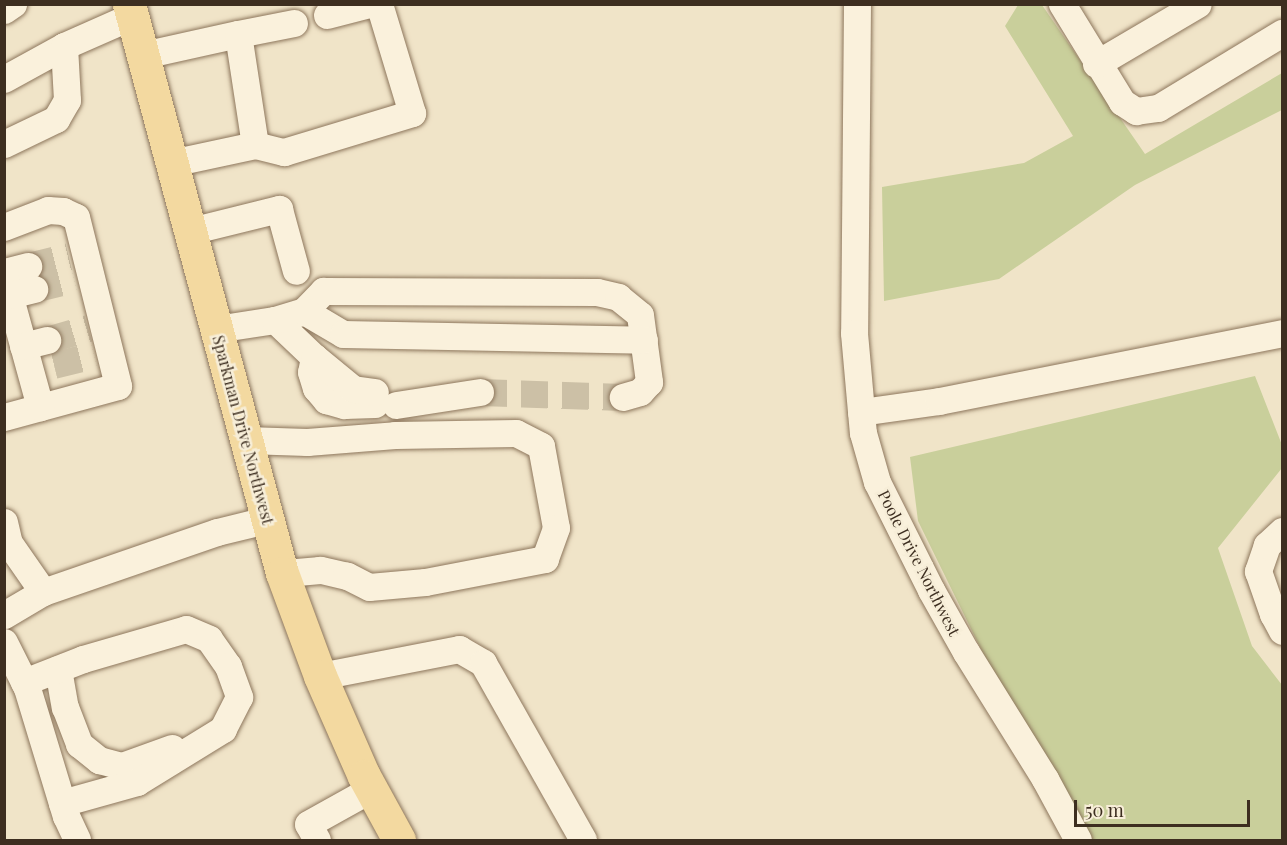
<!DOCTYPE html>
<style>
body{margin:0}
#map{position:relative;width:1287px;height:845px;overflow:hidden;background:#f0e4c8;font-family:"Playfair Display",serif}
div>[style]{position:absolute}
.green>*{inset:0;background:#c9cf9b}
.minor-tunnel>*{height:27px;margin-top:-13.5px;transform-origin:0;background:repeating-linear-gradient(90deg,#ccc0a6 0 27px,transparent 0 41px)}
.roads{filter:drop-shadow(0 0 2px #8d765c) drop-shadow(0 0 2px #8d765c)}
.minor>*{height:27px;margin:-13.5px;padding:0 13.5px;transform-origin:13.5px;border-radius:13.5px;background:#faf1dc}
.major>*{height:33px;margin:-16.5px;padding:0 16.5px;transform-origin:16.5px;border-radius:16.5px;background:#f3d9a0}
span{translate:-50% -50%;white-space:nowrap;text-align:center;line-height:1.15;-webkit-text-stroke:5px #f7eed8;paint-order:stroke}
.street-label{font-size:16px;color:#3d2e20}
.frame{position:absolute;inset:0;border:6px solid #3d2e20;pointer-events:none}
.scale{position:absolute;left:1074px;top:800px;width:176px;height:27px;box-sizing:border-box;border:3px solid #3d2e20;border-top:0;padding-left:8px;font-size:18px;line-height:21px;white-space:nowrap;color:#3d2e20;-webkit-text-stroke:4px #f7eed8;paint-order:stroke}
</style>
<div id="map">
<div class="green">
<i style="clip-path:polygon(1018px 5px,1042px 5px,1145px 154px,1282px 73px,1282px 110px,1135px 185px,999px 279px,884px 301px,882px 187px,1024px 163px,1073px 136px,1005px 26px)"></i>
<i style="clip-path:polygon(1255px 376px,1282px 445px,1282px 468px,1218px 548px,1252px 646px,1282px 685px,1282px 840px,1089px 840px,1004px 696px,918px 521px,910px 457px)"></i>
</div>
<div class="minor-tunnel">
<i style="left:28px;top:266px;width:42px;rotate:-13.7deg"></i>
<i style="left:34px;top:289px;width:41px;rotate:-14deg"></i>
<i style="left:47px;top:340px;width:43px;rotate:-16.3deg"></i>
<i style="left:54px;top:365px;width:41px;rotate:-14deg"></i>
<i style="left:480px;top:392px;width:143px;rotate:2deg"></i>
</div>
<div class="roads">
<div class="minor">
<i style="left:857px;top:4px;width:329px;rotate:90.5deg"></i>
<i style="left:854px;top:333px;width:100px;rotate:84.9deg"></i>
<i style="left:863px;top:433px;width:51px;rotate:74.1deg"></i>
<i style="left:877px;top:482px;width:121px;rotate:63.4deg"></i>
<i style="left:931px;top:590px;width:71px;rotate:60.6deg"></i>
<i style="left:966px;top:652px;width:150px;rotate:58.1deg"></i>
<i style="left:1045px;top:779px;width:69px;rotate:61.6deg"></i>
<i style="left:1062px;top:4px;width:115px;rotate:58.5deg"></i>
<i style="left:1122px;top:102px;width:17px;rotate:33deg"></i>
<i style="left:1136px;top:111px;width:22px;rotate:-8deg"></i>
<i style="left:1158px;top:108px;width:145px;rotate:-31.2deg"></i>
<i style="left:4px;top:10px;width:11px;rotate:-34deg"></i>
<i style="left:327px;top:15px;width:43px;rotate:-14.7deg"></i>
<i style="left:238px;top:34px;width:57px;rotate:-11.1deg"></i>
<i style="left:143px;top:55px;width:97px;rotate:-12.5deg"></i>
<i style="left:238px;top:34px;width:112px;rotate:81.3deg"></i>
<i style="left:1096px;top:64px;width:118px;rotate:-30.5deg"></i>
<i style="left:4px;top:79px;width:68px;rotate:-28.8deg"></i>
<i style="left:64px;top:46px;width:74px;rotate:-23.8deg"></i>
<i style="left:4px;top:144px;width:58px;rotate:-25.7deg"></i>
<i style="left:56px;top:119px;width:22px;rotate:-60deg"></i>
<i style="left:67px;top:100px;width:54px;rotate:-93.2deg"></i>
<i style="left:171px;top:163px;width:86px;rotate:-12.1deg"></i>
<i style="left:255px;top:145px;width:30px;rotate:14deg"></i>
<i style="left:284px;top:152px;width:134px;rotate:-16.9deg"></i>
<i style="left:412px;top:113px;width:114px;rotate:-106.8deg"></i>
<i style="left:4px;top:227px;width:47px;rotate:-21.1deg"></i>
<i style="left:48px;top:210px;width:15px;rotate:4deg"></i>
<i style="left:63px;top:211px;width:14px;rotate:25deg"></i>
<i style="left:76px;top:217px;width:174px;rotate:76deg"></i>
<i style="left:118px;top:386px;width:118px;rotate:164.8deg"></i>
<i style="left:190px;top:231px;width:92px;rotate:-13.9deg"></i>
<i style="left:279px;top:209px;width:64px;rotate:74.7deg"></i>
<i style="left:4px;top:272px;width:25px;rotate:-14deg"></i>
<i style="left:4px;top:276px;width:136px;rotate:74.6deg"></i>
<i style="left:10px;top:295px;width:25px;rotate:-14deg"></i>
<i style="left:304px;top:311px;width:28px;rotate:-46deg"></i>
<i style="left:323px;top:291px;width:274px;rotate:0.2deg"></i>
<i style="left:597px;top:292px;width:22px;rotate:13deg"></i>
<i style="left:618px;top:297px;width:28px;rotate:39deg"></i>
<i style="left:640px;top:315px;width:68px;rotate:82.3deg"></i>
<i style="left:649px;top:382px;width:13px;rotate:132deg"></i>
<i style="left:640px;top:392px;width:18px;rotate:164deg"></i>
<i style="left:275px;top:320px;width:54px;rotate:43.5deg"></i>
<i style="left:314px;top:357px;width:15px;rotate:101deg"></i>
<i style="left:311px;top:372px;width:17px;rotate:73deg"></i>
<i style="left:316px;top:388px;width:16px;rotate:50deg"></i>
<i style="left:326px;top:400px;width:19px;rotate:16deg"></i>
<i style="left:344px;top:405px;width:31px;rotate:-2deg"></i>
<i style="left:216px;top:329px;width:60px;rotate:-8.7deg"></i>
<i style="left:275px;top:320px;width:30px;rotate:-17deg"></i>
<i style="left:304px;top:311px;width:45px;rotate:30.5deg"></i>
<i style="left:343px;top:334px;width:301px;rotate:1.1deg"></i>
<i style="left:23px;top:346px;width:25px;rotate:-14deg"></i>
<i style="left:314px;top:357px;width:50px;rotate:39.4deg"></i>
<i style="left:353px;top:389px;width:22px;rotate:8deg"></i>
<i style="left:396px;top:405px;width:85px;rotate:-8.8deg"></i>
<i style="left:861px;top:412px;width:79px;rotate:-8deg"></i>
<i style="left:939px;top:401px;width:350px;rotate:-11.2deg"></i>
<i style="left:246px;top:440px;width:61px;rotate:1.9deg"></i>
<i style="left:307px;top:442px;width:88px;rotate:-4.5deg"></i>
<i style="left:395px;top:435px;width:121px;rotate:-0.9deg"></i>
<i style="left:516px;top:433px;width:28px;rotate:27deg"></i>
<i style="left:541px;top:446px;width:83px;rotate:79.6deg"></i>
<i style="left:556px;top:528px;width:33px;rotate:110deg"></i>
<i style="left:545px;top:559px;width:122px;rotate:169.1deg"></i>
<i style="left:425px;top:582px;width:56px;rotate:174.9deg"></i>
<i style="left:369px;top:587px;width:25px;rotate:-153deg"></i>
<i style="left:347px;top:576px;width:28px;rotate:-167deg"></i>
<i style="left:320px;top:570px;width:38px;rotate:175deg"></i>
<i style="left:4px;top:522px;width:22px;rotate:77deg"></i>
<i style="left:9px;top:543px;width:60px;rotate:55.2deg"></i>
<i style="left:1282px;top:531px;width:21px;rotate:137deg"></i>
<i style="left:1267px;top:545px;width:28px;rotate:109deg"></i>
<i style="left:1258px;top:571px;width:46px;rotate:70.8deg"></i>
<i style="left:1273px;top:614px;width:19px;rotate:62deg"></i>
<i style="left:4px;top:615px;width:45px;rotate:-30.5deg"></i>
<i style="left:43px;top:592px;width:184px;rotate:-19deg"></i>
<i style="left:217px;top:532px;width:50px;rotate:-13.8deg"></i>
<i style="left:4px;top:642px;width:51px;rotate:63.4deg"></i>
<i style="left:27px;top:688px;width:134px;rotate:73.1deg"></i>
<i style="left:66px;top:816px;width:26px;rotate:65deg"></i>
<i style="left:58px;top:669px;width:39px;rotate:80deg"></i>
<i style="left:65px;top:707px;width:40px;rotate:69deg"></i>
<i style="left:79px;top:744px;width:26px;rotate:39deg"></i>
<i style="left:99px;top:760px;width:24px;rotate:15deg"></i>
<i style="left:122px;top:766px;width:53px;rotate:-19.8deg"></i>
<i style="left:320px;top:676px;width:142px;rotate:-11deg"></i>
<i style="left:459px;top:649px;width:28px;rotate:30deg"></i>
<i style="left:483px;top:663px;width:203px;rotate:60.5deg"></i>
<i style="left:24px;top:682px;width:63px;rotate:-21.3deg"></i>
<i style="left:83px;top:659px;width:107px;rotate:-16.2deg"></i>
<i style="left:186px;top:629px;width:25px;rotate:23deg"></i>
<i style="left:209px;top:639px;width:33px;rotate:55deg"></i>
<i style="left:228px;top:666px;width:33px;rotate:70deg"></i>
<i style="left:239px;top:697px;width:36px;rotate:117deg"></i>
<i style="left:223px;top:729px;width:101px;rotate:148.4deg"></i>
<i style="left:137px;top:782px;width:78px;rotate:164.4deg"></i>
<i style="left:317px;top:840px;width:18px;rotate:-119deg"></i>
<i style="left:308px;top:824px;width:72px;rotate:-29.1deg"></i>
</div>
<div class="major">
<i style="left:129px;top:4px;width:589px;rotate:74.95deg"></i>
<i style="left:282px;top:573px;width:110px;rotate:69.7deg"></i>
<i style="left:320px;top:676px;width:109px;rotate:66.3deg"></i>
<i style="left:364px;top:776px;width:73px;rotate:61.3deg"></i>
</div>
</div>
<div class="street-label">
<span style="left:243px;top:430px;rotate:75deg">Sparkman Drive Northwest</span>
<span style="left:919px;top:563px;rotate:63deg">Poole Drive Northwest</span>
</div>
<div class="frame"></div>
<div class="scale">50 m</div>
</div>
